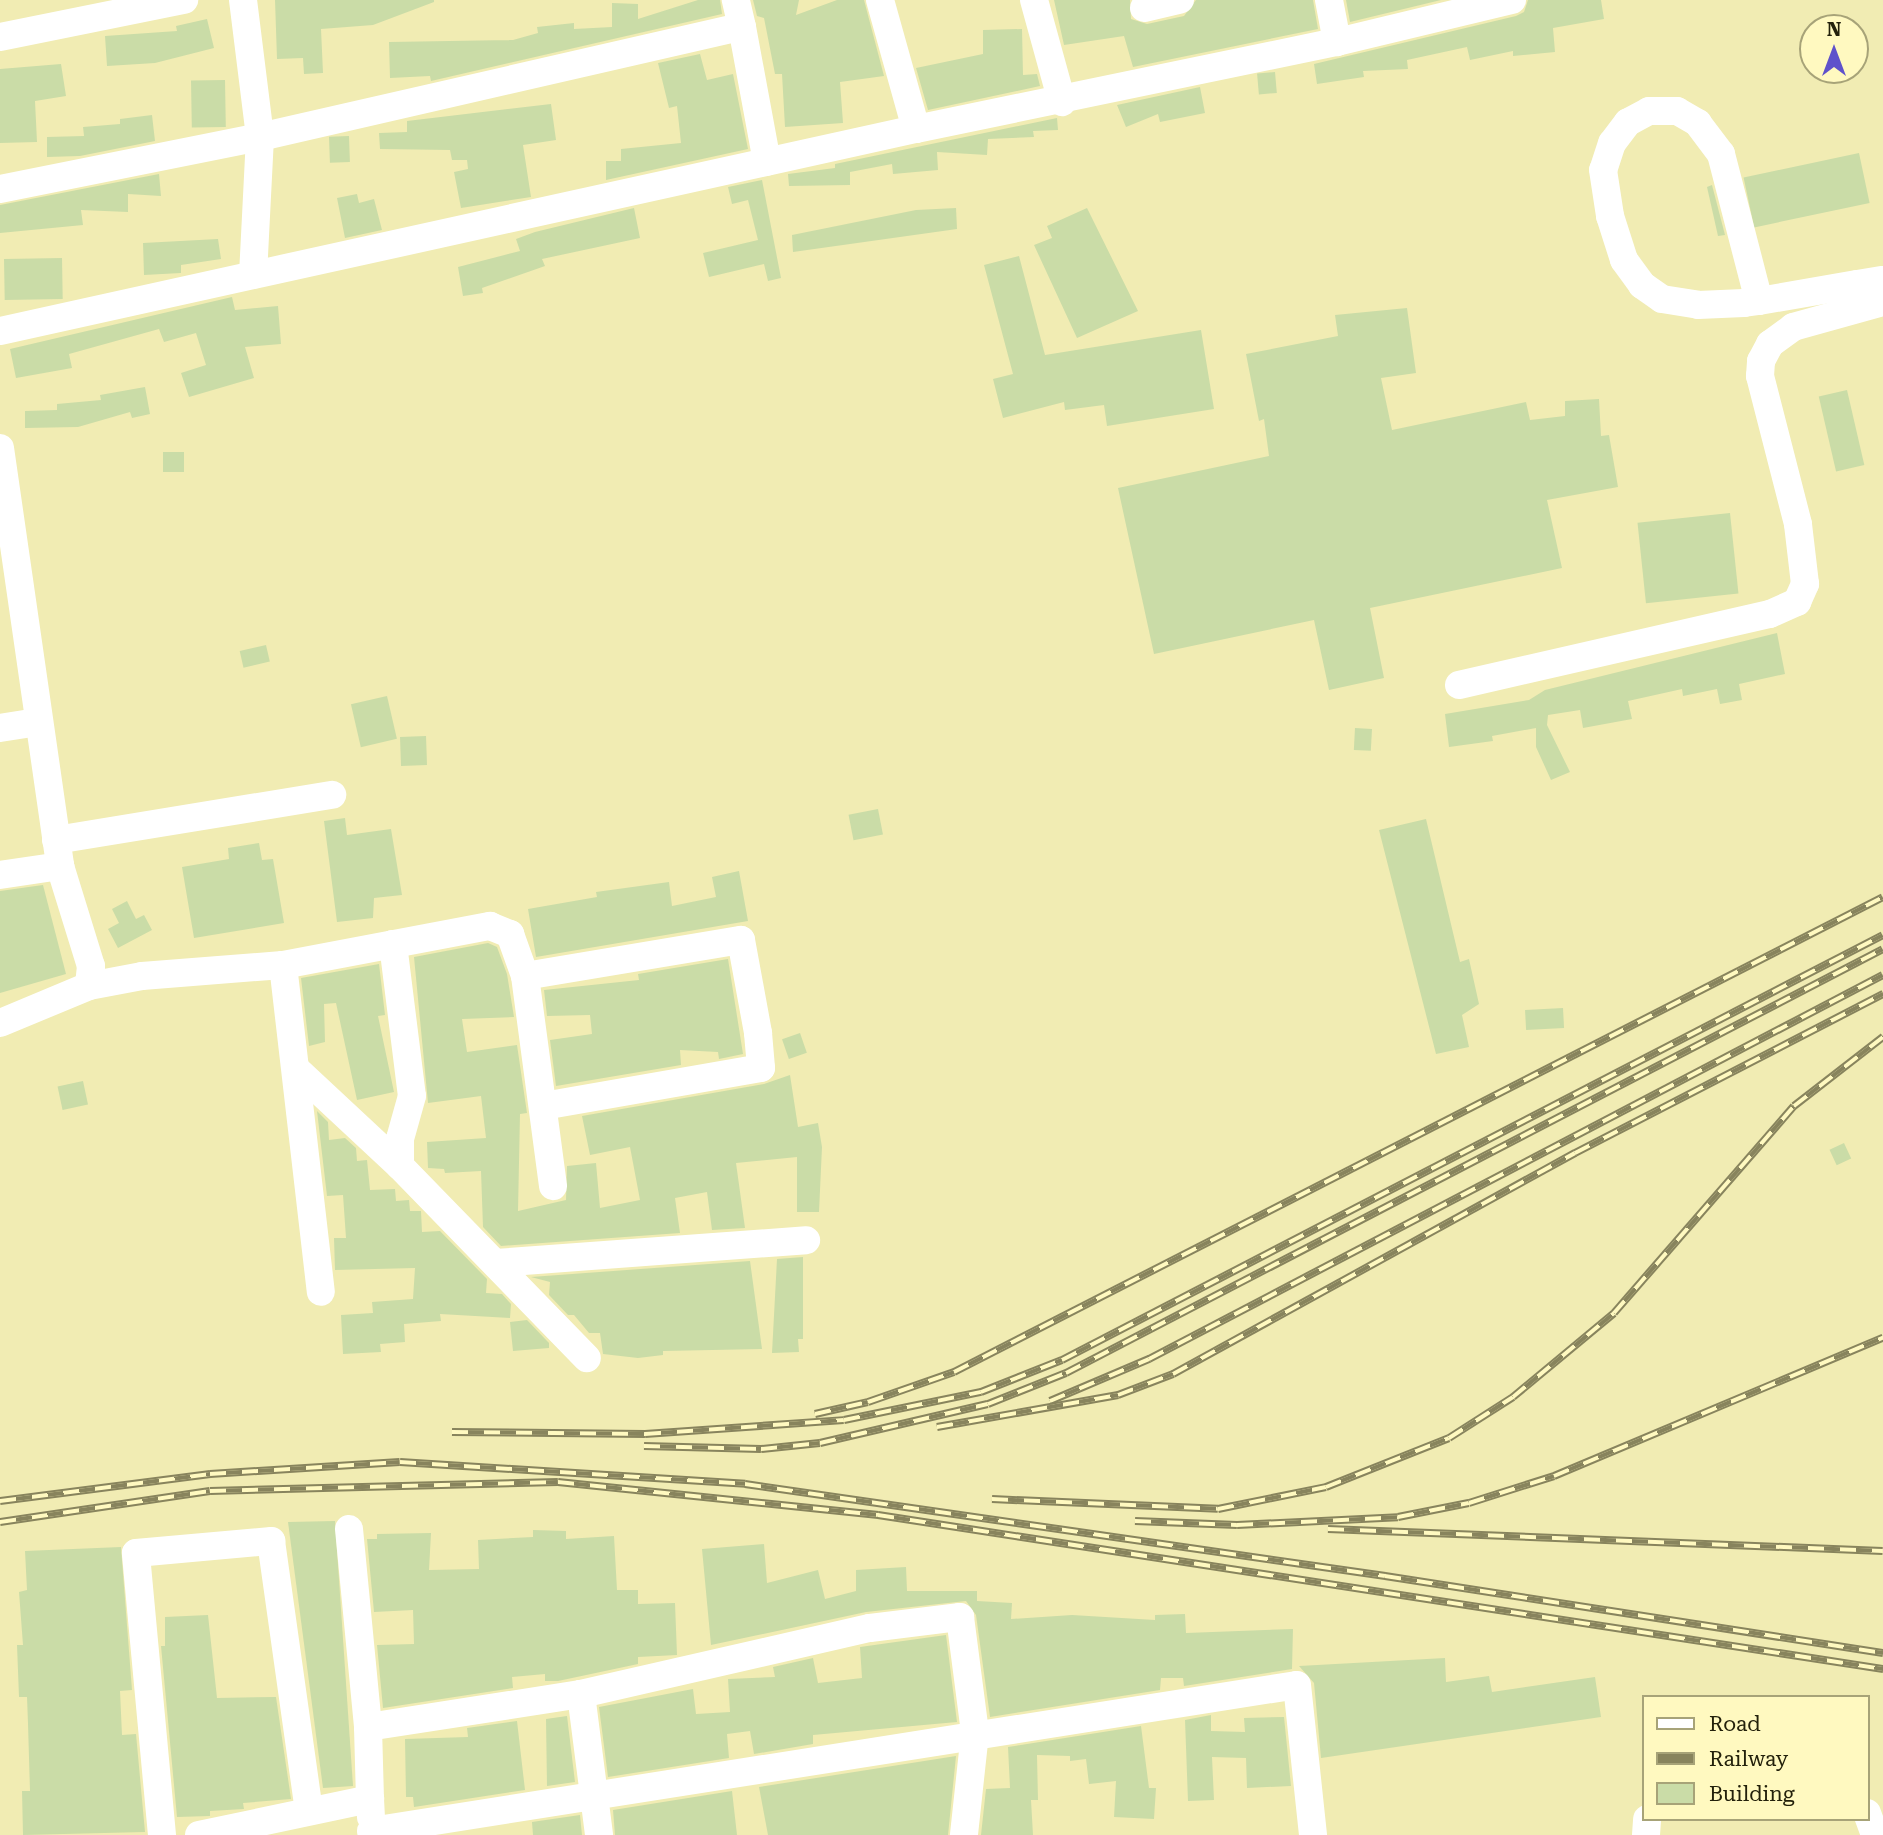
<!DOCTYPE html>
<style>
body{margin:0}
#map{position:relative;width:1883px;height:1835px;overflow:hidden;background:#f1ecb3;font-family:"Roboto Serif",serif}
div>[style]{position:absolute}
.building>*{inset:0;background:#cadca7;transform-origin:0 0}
.minor>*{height:28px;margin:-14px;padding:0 14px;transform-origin:14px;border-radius:14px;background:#fff}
.rail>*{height:8px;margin-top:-4px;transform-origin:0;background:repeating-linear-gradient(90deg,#fff9c0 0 16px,#88845d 0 32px);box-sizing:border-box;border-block:2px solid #88845d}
span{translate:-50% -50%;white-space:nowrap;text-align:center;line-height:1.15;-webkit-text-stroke:5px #fff9c0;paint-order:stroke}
.legend{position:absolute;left:1642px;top:1695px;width:228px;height:126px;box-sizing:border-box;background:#fff9c0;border:2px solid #a7a378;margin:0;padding:9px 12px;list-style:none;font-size:21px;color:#23210b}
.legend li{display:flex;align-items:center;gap:14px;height:35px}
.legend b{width:35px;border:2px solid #a7a378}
.north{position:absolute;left:1799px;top:14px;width:70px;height:70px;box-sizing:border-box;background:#fff9c0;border:2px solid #a7a378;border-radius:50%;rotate:0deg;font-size:19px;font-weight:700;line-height:28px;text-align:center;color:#23210b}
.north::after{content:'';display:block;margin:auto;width:24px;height:32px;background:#5f52cb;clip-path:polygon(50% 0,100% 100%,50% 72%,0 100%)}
</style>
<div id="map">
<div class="building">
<i style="clip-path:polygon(275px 0,434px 0,434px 2px,373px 25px,321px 29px,323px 73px,304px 74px,303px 58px,277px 59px)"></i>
<i style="clip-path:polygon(698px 0,720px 0,722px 14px,431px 81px,430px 76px,390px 78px,389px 42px,513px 40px,538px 33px,537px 27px,574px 23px,574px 29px,612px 27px,612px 3px,638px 4px,638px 19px)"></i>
<i style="clip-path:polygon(753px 0,799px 0,796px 15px,837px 0,864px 0,884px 76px,840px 82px,843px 123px,785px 127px,782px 74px,775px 74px,764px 18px,757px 16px)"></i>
<i style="clip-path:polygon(1054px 0,1130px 0,1131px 19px,1147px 24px,1184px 16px,1196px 0,1313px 0,1318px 29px,1133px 67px,1124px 36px,1064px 45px)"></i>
<i style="clip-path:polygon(1346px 0,1441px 0,1350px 22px)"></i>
<i style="clip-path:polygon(1528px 0,1601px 0,1604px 19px,1553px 28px,1555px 52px,1513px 56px,1513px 51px,1470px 60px,1467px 47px,1407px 60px,1408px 69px,1363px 71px,1364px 77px,1317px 84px,1314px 64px,1516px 16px,1524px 12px)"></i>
<i style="clip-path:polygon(207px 19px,214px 48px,155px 63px,107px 66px,105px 36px,177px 31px,176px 26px)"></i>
<i style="clip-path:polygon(1022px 29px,1023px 75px,1037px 74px,1040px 86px,928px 110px,916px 68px,983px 54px,983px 30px)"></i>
<i style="clip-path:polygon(700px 54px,707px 80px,733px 74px,748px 149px,606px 180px,606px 161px,621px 161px,621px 149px,681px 143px,677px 106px,669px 108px,658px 63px)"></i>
<i style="clip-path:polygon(61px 64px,66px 96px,35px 101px,37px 142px,0 143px,0 69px)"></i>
<i style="left:1275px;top:72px;width:21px;height:18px;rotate:85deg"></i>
<i style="left:225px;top:80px;width:47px;height:34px;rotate:89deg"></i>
<i style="clip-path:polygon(1200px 87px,1205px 113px,1160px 122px,1158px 114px,1126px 127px,1117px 105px)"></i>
<i style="clip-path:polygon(551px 104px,556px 140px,523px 145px,531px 197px,461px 208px,454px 172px,468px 169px,467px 160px,452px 160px,450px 150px,380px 149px,379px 133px,407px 132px,407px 121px)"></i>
<i style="clip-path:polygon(152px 115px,155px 141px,80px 156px,47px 157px,47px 137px,84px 136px,83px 127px,120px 124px,120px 119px)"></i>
<i style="clip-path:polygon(1057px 118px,1058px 130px,1033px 131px,1034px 137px,988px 139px,987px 155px,937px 152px,938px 170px,893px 174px,892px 164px,850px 172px,850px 185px,789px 186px,788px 174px,835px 168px,835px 164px)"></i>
<i style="left:349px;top:136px;width:26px;height:20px;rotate:88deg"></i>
<i style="left:1859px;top:153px;width:51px;height:118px;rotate:78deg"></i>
<i style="clip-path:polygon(159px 174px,161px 196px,128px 194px,128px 212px,81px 210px,83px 225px,0 233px,0 205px)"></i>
<i style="clip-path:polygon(762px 180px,781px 278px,768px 281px,764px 264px,709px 277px,703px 253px,758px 240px,748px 200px,732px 204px,728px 187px)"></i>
<i style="clip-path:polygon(1712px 185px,1725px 235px,1718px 236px,1707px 187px)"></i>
<i style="clip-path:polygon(357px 194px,359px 203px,374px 199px,382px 230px,345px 238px,337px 198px)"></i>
<i style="clip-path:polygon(634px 208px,640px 238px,542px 259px,545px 266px,482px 288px,483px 293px,463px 296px,458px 267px,520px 251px,516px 239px,535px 232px)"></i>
<i style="clip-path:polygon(956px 208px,957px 229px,793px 252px,792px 235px,916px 210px)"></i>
<i style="clip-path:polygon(1087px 208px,1138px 311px,1077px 338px,1034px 245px,1052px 238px,1047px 226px)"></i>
<i style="clip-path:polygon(218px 239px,221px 259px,181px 265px,181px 273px,144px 275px,143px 243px)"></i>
<i style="clip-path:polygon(1019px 256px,1045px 355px,1201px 330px,1214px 409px,1107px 426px,1104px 405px,1065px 410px,1064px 402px,1003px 418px,993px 379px,1013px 374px,984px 265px)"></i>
<i style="left:62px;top:258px;width:41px;height:58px;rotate:89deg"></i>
<i style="clip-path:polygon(232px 297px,235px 310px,278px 306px,281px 344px,245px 347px,254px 378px,189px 397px,181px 373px,206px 365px,196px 333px,164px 342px,159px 329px,69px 354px,72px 368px,16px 378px,10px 349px)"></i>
<i style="clip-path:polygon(1407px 308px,1416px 373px,1381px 378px,1392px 430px,1526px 402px,1530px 420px,1565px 416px,1565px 401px,1599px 399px,1601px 436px,1609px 435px,1618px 487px,1547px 500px,1562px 568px,1370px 608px,1384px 678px,1329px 690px,1314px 620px,1154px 654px,1118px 488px,1269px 456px,1264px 419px,1259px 421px,1246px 354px,1338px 336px,1335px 315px)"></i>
<i style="clip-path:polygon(145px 387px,150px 414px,132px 418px,130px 412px,78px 427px,25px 428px,25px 411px,57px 410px,57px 404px,101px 400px,100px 395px)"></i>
<i style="left:1847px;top:390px;width:77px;height:29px;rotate:77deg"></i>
<i style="left:184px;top:452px;width:20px;height:21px;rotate:90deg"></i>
<i style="left:1730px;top:513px;width:81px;height:93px;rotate:84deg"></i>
<i style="clip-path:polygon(1777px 633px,1785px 674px,1739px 684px,1742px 700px,1720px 704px,1717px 689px,1683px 696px,1682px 689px,1628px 701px,1632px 719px,1583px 728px,1580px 710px,1548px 715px,1547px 725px,1570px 772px,1551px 780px,1536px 747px,1536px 728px,1492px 736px,1493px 741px,1449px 747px,1445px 714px,1529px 700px,1545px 690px)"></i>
<i style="left:266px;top:645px;width:17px;height:27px;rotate:77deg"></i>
<i style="left:387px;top:696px;width:44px;height:37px;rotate:77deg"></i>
<i style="left:1355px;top:728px;width:17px;height:22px;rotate:3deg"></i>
<i style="left:426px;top:736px;width:29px;height:26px;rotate:88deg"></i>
<i style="left:878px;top:809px;width:26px;height:30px;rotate:79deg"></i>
<i style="clip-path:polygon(345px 818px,347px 835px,391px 829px,402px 895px,374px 898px,373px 918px,337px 922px,324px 821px)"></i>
<i style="clip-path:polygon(1426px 819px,1460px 962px,1469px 959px,1479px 1004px,1462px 1015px,1469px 1047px,1436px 1054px,1379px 830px)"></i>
<i style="clip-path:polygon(259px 843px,262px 860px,273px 859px,284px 923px,194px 938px,182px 867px,229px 859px,228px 848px)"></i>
<i style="clip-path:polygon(739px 871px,748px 921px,536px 957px,528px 909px,597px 897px,596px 892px,669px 882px,672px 906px,716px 897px,712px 877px)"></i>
<i style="clip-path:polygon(43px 885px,66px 974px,0 993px,0 891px)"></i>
<i style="clip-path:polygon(127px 901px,136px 919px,144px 915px,152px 930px,118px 948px,108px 929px,119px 923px,112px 909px)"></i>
<i style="clip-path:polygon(488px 943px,497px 947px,507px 974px,514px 1017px,462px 1019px,467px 1052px,517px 1045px,527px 1113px,520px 1114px,518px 1211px,566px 1200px,567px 1166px,596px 1163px,600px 1208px,640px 1200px,630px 1147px,590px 1155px,582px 1116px,764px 1084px,790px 1075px,798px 1127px,818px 1123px,822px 1147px,819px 1212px,797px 1212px,797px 1157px,736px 1163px,745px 1228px,712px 1230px,707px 1192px,675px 1198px,680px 1233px,501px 1246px,483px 1227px,481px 1171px,445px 1173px,444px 1169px,428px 1168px,427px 1142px,486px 1138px,481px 1096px,428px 1103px,414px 957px)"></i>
<i style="clip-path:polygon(728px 959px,743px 1054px,719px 1059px,718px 1052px,680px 1050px,681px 1065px,556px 1086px,550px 1040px,592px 1034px,590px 1015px,547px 1016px,544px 990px,639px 980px,638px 974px)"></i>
<i style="clip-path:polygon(379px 964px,385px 1015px,378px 1016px,394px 1092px,357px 1100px,336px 1003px,324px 1004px,325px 1042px,309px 1046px,301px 978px)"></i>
<i style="left:1563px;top:1008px;width:20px;height:38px;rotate:87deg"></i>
<i style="left:800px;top:1033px;width:21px;height:19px;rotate:71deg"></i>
<i style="left:83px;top:1081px;width:24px;height:26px;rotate:78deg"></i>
<i style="clip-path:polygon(317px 1111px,328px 1122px,329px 1140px,345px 1138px,356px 1148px,357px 1161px,367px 1160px,370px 1190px,395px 1189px,396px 1201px,409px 1200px,410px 1211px,421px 1211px,422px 1232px,440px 1231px,487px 1279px,486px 1293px,502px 1294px,511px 1304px,510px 1318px,440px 1314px,441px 1321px,404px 1324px,405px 1342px,380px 1344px,381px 1352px,343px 1354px,341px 1315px,373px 1313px,372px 1302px,413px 1299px,415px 1268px,335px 1270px,334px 1238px,346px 1238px,343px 1195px,327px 1196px)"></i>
<i style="left:1844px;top:1143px;width:17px;height:16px;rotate:65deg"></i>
<i style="clip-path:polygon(803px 1257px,803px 1339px,798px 1339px,799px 1352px,772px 1353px,777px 1259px)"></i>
<i style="clip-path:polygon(750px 1261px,762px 1349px,663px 1351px,663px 1355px,638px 1358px,603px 1354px,600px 1333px,589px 1333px,574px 1315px,568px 1315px,549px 1295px,550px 1282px,531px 1277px)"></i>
<i style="clip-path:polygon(527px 1320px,549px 1343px,549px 1348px,513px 1351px,510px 1322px)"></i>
<i style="clip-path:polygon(335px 1521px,353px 1786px,323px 1788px,288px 1522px)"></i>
<i style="clip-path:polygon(533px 1530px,566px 1531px,566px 1539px,614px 1536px,617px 1590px,638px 1590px,638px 1604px,675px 1603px,677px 1655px,638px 1657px,638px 1664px,558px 1681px,545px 1681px,545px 1674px,512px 1677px,513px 1688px,383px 1708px,377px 1645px,414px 1644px,413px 1610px,374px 1612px,367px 1539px,377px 1539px,377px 1534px,431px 1533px,429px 1570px,479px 1569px,478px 1540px,533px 1537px)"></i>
<i style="clip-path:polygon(764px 1544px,767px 1583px,818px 1570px,825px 1599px,856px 1591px,856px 1570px,906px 1567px,907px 1591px,977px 1591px,977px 1601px,1012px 1603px,1011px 1619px,1072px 1615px,1155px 1620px,1155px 1615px,1185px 1614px,1186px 1633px,1293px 1629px,1292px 1669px,1184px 1686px,1183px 1678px,1161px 1678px,1160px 1690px,990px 1717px,976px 1615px,966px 1601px,866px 1612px,711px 1645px,702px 1549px)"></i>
<i style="clip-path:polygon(121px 1547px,132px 1690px,120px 1691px,122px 1735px,136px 1734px,145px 1832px,23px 1835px,22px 1791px,30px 1791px,28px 1724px,27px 1697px,19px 1697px,17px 1645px,23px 1645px,19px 1592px,27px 1590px,25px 1551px)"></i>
<i style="clip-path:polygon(208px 1615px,217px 1698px,276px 1697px,291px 1799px,243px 1803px,244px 1809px,210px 1811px,210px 1816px,177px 1817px,161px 1646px,165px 1646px,165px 1617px)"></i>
<i style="clip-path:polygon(946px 1635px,957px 1722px,813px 1735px,813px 1744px,754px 1754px,750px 1731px,727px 1734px,729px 1758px,608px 1777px,599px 1707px,693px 1689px,696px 1714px,730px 1712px,728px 1679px,775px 1677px,773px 1667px,813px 1658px,818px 1683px,862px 1678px,860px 1647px)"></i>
<i style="clip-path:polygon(1445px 1658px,1446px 1682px,1489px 1676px,1492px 1692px,1595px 1677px,1601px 1717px,1321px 1758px,1314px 1683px,1299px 1666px)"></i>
<i style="clip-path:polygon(1211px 1715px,1211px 1731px,1245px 1732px,1244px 1718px,1284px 1717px,1291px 1786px,1247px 1788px,1246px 1758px,1212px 1757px,1214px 1800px,1188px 1801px,1185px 1720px)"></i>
<i style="clip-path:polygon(567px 1716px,575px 1782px,547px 1786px,546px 1719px)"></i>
<i style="clip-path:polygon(517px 1721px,525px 1790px,414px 1807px,413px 1797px,406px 1797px,405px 1739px,468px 1737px,467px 1728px)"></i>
<i style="clip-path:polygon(1141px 1726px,1149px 1788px,1156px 1788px,1154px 1819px,1114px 1817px,1116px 1781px,1089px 1784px,1086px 1759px,1070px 1761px,1070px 1756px,1037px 1755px,1038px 1800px,1031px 1800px,1033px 1835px,981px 1835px,986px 1789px,1010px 1788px,1008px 1747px)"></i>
<i style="clip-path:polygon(956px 1756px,948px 1835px,768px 1835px,759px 1787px)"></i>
<i style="clip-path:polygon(732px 1791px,737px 1835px,615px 1835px,613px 1810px)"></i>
<i style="clip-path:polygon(580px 1815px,582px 1835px,533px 1835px,532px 1822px)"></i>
</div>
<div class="minor">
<i style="left:243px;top:0;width:138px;rotate:82.9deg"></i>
<i style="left:260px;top:137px;width:138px;rotate:92.9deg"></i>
<i style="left:880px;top:0;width:134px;rotate:74.4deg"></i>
<i style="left:1034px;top:0;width:106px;rotate:74.6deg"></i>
<i style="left:1329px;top:0;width:43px;rotate:79.2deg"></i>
<i style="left:1144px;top:8px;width:37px;rotate:-13deg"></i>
<i style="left:742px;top:27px;width:137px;rotate:79.5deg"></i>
<i style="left:0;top:37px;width:188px;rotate:-11.4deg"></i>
<i style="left:0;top:189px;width:265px;rotate:-11.3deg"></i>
<i style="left:260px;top:137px;width:494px;rotate:-12.9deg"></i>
<i style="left:742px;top:27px;width:28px;rotate:-103deg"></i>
<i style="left:1759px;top:301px;width:152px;rotate:-104.5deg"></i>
<i style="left:1721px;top:154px;width:39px;rotate:-127deg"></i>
<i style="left:1698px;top:123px;width:24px;rotate:-150deg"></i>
<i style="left:1677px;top:111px;width:28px;rotate:180deg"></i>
<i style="left:1649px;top:111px;width:24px;rotate:152deg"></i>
<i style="left:1628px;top:122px;width:26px;rotate:127deg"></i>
<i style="left:1612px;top:143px;width:28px;rotate:108deg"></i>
<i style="left:1603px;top:170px;width:47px;rotate:81.3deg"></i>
<i style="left:1610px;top:216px;width:46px;rotate:72.3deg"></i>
<i style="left:1624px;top:260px;width:31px;rotate:54deg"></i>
<i style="left:1642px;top:285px;width:24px;rotate:35deg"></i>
<i style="left:1662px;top:299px;width:36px;rotate:9deg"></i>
<i style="left:1698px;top:305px;width:46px;rotate:-2.5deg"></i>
<i style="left:1744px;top:303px;width:15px;rotate:-8deg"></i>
<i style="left:1759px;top:301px;width:99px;rotate:-9.8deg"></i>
<i style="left:1857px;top:284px;width:26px;rotate:-9deg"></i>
<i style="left:0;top:331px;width:938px;rotate:-12.44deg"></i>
<i style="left:916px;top:129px;width:430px;rotate:-11.7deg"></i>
<i style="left:1337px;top:42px;width:180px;rotate:-13.5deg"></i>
<i style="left:0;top:448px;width:422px;rotate:81.8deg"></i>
<i style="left:60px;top:866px;width:105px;rotate:72.8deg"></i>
<i style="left:91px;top:966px;width:20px;rotate:96deg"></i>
<i style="left:89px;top:986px;width:96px;rotate:157.4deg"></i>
<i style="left:1459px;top:685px;width:319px;rotate:-12.9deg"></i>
<i style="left:1770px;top:614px;width:30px;rotate:-24deg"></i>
<i style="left:1797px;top:602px;width:20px;rotate:-66deg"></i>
<i style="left:1805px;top:584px;width:60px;rotate:-96.7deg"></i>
<i style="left:1798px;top:524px;width:153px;rotate:-104.4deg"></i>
<i style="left:1760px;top:376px;width:15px;rotate:-86deg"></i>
<i style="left:1761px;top:361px;width:19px;rotate:-62deg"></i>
<i style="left:1770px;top:344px;width:29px;rotate:-36deg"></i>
<i style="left:1793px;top:327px;width:93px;rotate:-15.5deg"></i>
<i style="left:0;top:728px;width:39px;rotate:-9deg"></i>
<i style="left:56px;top:840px;width:280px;rotate:-9.3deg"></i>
<i style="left:0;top:875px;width:61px;rotate:-8.5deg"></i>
<i style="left:393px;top:944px;width:153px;rotate:82.9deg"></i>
<i style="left:412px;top:1096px;width:45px;rotate:105.6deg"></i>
<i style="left:400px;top:1139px;width:27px;rotate:90deg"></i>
<i style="left:283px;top:965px;width:329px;rotate:83.4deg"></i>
<i style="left:525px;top:976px;width:219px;rotate:-9.5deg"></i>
<i style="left:741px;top:940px;width:95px;rotate:79.6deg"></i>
<i style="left:758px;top:1033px;width:35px;rotate:85deg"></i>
<i style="left:761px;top:1068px;width:221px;rotate:170.1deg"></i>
<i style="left:89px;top:986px;width:54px;rotate:-10.7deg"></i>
<i style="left:142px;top:976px;width:141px;rotate:-4.5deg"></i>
<i style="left:283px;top:965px;width:211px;rotate:-10.7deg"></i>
<i style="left:490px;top:926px;width:22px;rotate:22deg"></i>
<i style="left:510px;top:934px;width:45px;rotate:70.3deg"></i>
<i style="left:525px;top:976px;width:212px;rotate:82.4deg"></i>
<i style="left:298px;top:1071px;width:139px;rotate:43deg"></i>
<i style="left:400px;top:1166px;width:268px;rotate:45.8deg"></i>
<i style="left:496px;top:1263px;width:311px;rotate:-4.2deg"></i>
<i style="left:349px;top:1529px;width:199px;rotate:84.5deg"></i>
<i style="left:581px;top:1694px;width:296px;rotate:-12.9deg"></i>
<i style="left:870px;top:1628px;width:91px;rotate:-7deg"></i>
<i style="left:960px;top:1617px;width:117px;rotate:82.6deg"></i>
<i style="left:975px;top:1733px;width:103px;rotate:96.2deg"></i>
<i style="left:370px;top:1799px;width:72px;rotate:-91.6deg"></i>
<i style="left:368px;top:1727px;width:216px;rotate:-8.8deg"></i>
<i style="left:581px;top:1694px;width:142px;rotate:82.7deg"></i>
<i style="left:1867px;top:1813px;width:23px;rotate:70deg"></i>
<i style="left:371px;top:1831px;width:937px;rotate:-8.96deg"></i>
<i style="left:1297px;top:1685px;width:151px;rotate:83.9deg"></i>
<i style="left:162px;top:1835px;width:283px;rotate:-95.3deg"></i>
<i style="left:136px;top:1553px;width:136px;rotate:-5.1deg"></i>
<i style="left:271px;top:1541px;width:272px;rotate:82deg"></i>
<i style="left:199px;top:1835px;width:175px;rotate:-11.9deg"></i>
<i style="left:370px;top:1799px;width:18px;rotate:87deg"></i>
<i style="left:1646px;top:1835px;width:16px;rotate:-86deg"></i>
</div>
<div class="rail">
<i style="left:1050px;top:1401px;width:108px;rotate:-23deg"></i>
<i style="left:1149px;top:1359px;width:828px;rotate:-27.62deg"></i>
<i style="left:815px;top:1414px;width:54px;rotate:-12.8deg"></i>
<i style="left:868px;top:1402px;width:91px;rotate:-19.2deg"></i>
<i style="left:954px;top:1372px;width:1043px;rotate:-27.08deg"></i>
<i style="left:937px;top:1427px;width:184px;rotate:-10deg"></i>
<i style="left:1118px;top:1395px;width:59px;rotate:-20.9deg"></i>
<i style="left:1173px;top:1374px;width:459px;rotate:-28.8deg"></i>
<i style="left:1575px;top:1153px;width:347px;rotate:-27.3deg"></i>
<i style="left:452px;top:1432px;width:193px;rotate:0.6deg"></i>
<i style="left:645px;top:1434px;width:199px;rotate:-4deg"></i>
<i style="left:844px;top:1420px;width:140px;rotate:-11.6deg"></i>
<i style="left:981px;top:1392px;width:87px;rotate:-21.6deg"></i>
<i style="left:1062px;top:1360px;width:924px;rotate:-27.37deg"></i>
<i style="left:644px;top:1446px;width:117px;rotate:1.5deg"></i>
<i style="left:761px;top:1449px;width:59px;rotate:-5.8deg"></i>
<i style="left:820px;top:1443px;width:172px;rotate:-13.1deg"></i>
<i style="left:988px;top:1404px;width:84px;rotate:-21.7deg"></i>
<i style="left:1066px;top:1373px;width:920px;rotate:-27.43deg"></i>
<i style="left:992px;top:1499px;width:226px;rotate:2.5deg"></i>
<i style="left:1218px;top:1509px;width:110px;rotate:-11.5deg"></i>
<i style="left:1326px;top:1487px;width:132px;rotate:-21.7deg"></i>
<i style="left:1449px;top:1438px;width:76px;rotate:-32.6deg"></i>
<i style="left:1513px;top:1397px;width:131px;rotate:-39.7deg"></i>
<i style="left:1614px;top:1313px;width:274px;rotate:-49deg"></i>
<i style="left:1794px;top:1106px;width:113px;rotate:-37.8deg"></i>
<i style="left:0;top:1501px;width:212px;rotate:-7.3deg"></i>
<i style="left:210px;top:1474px;width:190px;rotate:-3.6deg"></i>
<i style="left:400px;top:1462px;width:346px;rotate:3.6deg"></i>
<i style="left:745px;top:1484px;width:647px;rotate:8.18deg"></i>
<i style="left:1385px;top:1576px;width:504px;rotate:8.79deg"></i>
<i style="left:1135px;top:1521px;width:102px;rotate:2.2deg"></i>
<i style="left:1237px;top:1525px;width:161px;rotate:-2.8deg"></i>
<i style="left:1398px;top:1517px;width:72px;rotate:-11.2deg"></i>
<i style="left:1469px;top:1503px;width:89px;rotate:-17.6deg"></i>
<i style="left:1554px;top:1476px;width:357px;rotate:-22.8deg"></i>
<i style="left:0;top:1522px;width:212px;rotate:-8.4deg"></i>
<i style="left:210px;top:1491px;width:348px;rotate:-1.5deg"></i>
<i style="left:558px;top:1482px;width:322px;rotate:5.9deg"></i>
<i style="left:878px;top:1515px;width:1017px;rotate:8.71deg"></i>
<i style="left:1328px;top:1529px;width:555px;rotate:2.27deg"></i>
</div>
<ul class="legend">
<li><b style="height:9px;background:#fff"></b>Road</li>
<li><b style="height:9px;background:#88845d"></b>Railway</li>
<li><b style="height:19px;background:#cadca7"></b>Building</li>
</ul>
<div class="north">N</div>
</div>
